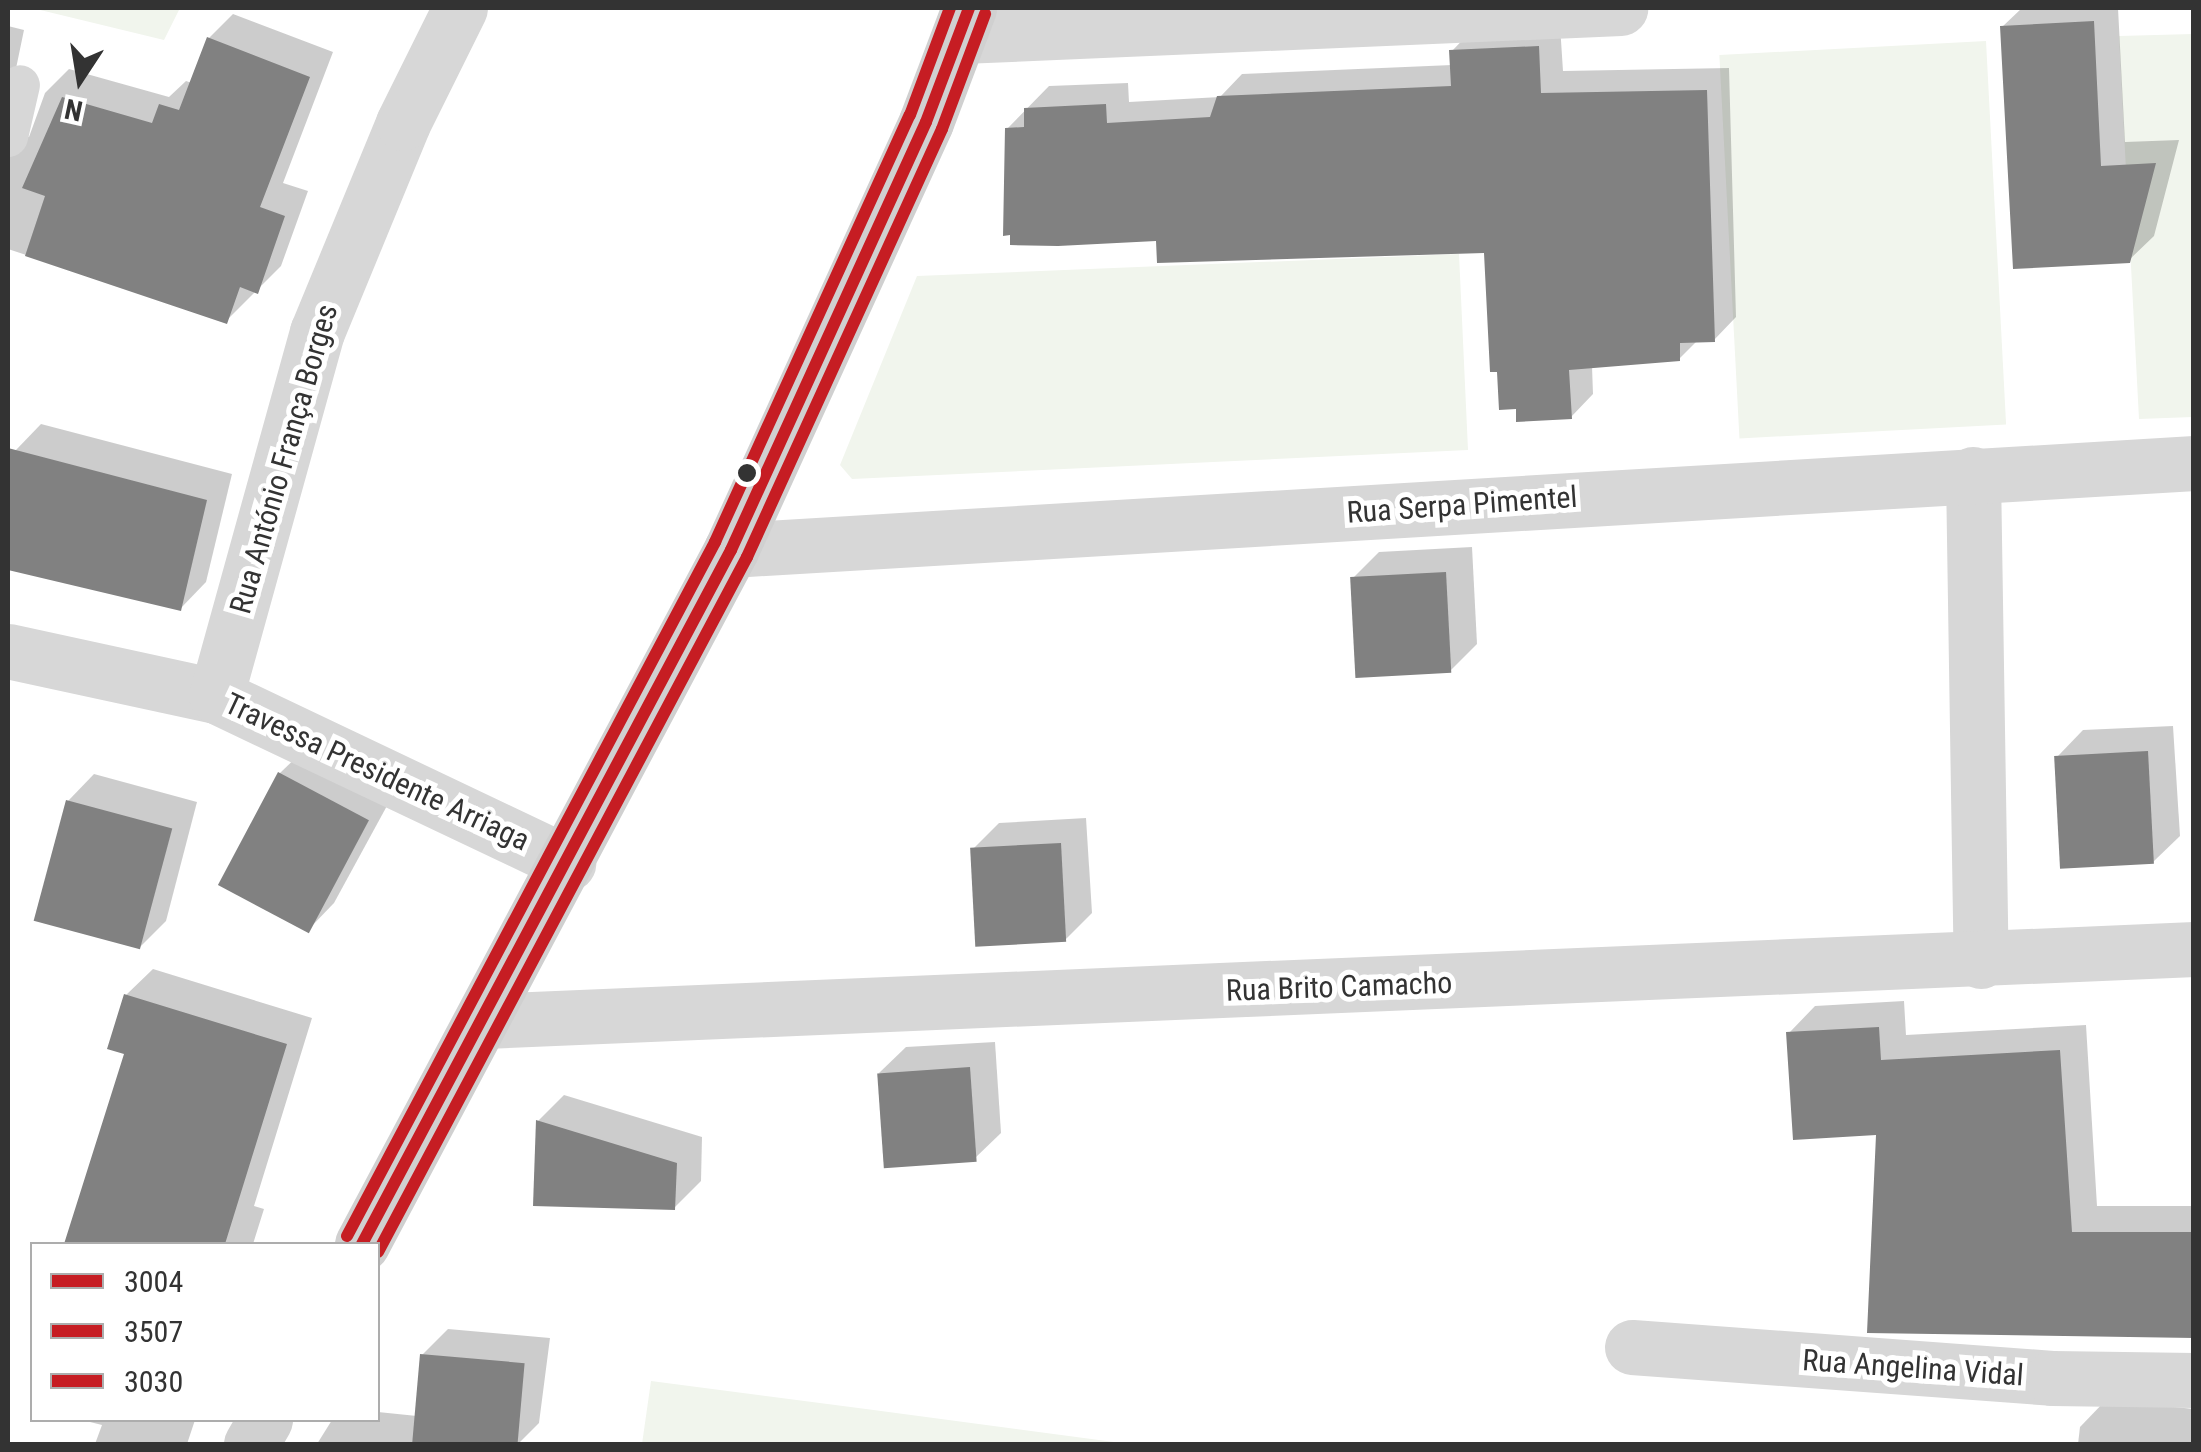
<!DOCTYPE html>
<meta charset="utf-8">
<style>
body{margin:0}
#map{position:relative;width:2201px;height:1452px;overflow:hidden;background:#fff;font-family:"Roboto Condensed",sans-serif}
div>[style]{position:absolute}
.green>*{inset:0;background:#f1f5ed;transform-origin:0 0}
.shadow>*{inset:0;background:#0003}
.building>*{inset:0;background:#818181;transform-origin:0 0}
.lane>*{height:40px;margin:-20px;padding:0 20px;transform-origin:20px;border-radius:20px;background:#d7d7d7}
.street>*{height:55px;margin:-27.5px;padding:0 27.5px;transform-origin:27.5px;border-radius:27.5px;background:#d7d7d7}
.secondary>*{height:55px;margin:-27.5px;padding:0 27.5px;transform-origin:27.5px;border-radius:27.5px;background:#d0d0d0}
.bus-1>*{height:12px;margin:-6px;padding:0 6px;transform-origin:6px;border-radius:6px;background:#c61d23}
.bus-2>*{height:12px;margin:-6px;padding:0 6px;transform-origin:6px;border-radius:6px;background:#c61d23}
.bus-3>*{height:12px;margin:-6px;padding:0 6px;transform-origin:6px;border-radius:6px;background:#c61d23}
.dots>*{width:28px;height:28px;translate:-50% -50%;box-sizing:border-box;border:5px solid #fff;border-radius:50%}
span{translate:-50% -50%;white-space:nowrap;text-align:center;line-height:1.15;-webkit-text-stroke:10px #fff;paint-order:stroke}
.street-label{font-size:30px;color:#333}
.frame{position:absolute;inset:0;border:10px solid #333;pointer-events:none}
.legend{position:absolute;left:30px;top:1242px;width:350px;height:180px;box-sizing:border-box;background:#fff;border:2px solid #adadad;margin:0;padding:12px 18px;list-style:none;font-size:30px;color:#333}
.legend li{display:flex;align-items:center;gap:20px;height:50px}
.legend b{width:50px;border:2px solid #adadad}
.north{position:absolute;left:30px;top:30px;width:100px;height:100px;-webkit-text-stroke:8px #fff;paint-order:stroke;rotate:192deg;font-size:28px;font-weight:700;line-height:40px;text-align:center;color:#333}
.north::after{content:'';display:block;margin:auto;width:35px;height:45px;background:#333;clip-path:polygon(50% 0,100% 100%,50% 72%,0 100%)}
</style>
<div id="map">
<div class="green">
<i style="clip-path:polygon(32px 8px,180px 8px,164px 40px)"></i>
<i style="clip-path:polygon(2193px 34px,2193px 417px,2139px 419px,2119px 36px)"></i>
<i style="left:1986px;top:41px;width:384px;height:267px;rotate:87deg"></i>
<i style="clip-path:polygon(1459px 254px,1468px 450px,852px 479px,840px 465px,917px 276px)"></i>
<i style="clip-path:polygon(651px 1381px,866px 1409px,1129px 1444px,642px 1444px)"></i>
</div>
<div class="shadow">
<i style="clip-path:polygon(2022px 8px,2118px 8px,2125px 142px,2179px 140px,2154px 236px,2129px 260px,2002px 27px)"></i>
<i style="clip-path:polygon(233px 14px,333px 52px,283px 183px,308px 191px,281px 266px,226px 321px,8px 249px,8px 26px,24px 30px,8px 107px,15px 130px,29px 137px,45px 93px,69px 69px,169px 97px,186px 81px,192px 83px,209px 38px)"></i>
<i style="clip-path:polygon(1560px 25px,1563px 71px,1729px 68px,1736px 317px,1714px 340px,1698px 340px,1679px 359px,1592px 366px,1593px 394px,1571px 417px,1487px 250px,1005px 233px,1007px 129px,1049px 86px,1128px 83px,1129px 102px,1220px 97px,1242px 74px,1452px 65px,1452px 51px,1474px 28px)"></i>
<i style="clip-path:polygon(41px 424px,232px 474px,206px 582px,180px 609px,8px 568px,8px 481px,15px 451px)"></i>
<i style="clip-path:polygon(1472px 547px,1477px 644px,1451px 670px,1352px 579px,1379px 552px)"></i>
<i style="clip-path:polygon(2173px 726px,2180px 836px,2153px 862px,2057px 757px,2083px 730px)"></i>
<i style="clip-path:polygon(307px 747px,394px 793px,334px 903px,308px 930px,221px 883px,280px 773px)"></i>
<i style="clip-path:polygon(94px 774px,197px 802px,166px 921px,140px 947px,68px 801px)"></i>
<i style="clip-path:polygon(1086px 818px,1092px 913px,1066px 939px,972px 850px,999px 823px)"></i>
<i style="clip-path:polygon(153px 969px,312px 1018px,254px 1206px,264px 1209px,253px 1244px,84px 1244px,128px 1102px,136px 1055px,126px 995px)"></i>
<i style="clip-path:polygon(1904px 1001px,1906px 1035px,2086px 1025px,2097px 1206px,2194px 1206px,2194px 1334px,1879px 1132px,1789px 1033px,1815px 1006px)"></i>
<i style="clip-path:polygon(995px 1042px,1001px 1133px,974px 1159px,879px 1073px,906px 1047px)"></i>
<i style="clip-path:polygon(564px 1095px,702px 1137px,701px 1181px,674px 1208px,538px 1121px)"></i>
<i style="clip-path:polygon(448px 1329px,550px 1338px,539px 1423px,518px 1444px,317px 1444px,332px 1420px,378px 1420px,378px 1412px,417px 1416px,422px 1355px)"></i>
<i style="clip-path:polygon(2106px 1400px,2194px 1409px,2194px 1444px,2078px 1444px,2080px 1427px)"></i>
<i style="clip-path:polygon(82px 1420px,195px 1420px,187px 1444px,95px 1444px,102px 1425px)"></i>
</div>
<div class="building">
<i style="clip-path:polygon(2094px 21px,2101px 166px,2156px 163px,2130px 263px,2013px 269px,2000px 26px)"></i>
<i style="clip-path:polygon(207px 37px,310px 77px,260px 207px,285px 216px,258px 294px,240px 287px,227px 324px,25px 256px,45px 196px,22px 188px,62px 97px,152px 123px,159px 104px,179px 110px)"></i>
<i style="clip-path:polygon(1539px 46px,1541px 93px,1707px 90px,1715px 342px,1680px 343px,1680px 361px,1569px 370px,1572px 419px,1516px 422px,1516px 409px,1499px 410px,1497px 372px,1490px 372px,1484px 253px,1157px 263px,1156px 241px,1058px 246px,1010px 245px,1010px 235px,1003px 236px,1005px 128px,1024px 127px,1024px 108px,1106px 104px,1107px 123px,1210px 117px,1217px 96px,1451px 86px,1449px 50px)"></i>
<i style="clip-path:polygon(8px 448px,207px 500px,181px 611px,8px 570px)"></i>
<i style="left:1446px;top:572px;width:101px;height:96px;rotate:87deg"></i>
<i style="left:2148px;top:751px;width:113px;height:94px;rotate:87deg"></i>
<i style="left:278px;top:772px;width:103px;height:128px;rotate:28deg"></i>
<i style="left:66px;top:800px;width:110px;height:125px;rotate:15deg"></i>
<i style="left:1061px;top:843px;width:99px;height:91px;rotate:87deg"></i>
<i style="clip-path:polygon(124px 994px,287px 1044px,225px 1244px,64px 1244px,124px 1054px,107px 1049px)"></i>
<i style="clip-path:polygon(1879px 1027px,1881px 1060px,2060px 1050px,2072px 1232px,2194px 1232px,2194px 1338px,1867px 1333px,1876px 1135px,1793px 1140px,1786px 1032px)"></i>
<i style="left:970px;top:1067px;width:95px;height:93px;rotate:86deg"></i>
<i style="clip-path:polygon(536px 1120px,677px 1163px,675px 1210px,533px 1206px)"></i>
<i style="left:420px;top:1354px;width:105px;height:90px;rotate:5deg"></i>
</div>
<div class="lane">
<i style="left:8px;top:137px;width:53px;rotate:-77deg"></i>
</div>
<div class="street">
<i style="left:961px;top:36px;width:660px;rotate:-2.43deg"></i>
<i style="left:1973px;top:474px;width:487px;rotate:89.1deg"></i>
<i style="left:731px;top:550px;width:1466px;rotate:-3.4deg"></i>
<i style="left:8px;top:651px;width:213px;rotate:12.2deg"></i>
<i style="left:216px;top:696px;width:390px;rotate:25.4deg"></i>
<i style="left:216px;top:696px;width:378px;rotate:-74.5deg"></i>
<i style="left:317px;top:332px;width:226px;rotate:-67.6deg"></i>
<i style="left:403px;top:123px;width:128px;rotate:-63.6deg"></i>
<i style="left:485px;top:1021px;width:1711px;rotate:-2.41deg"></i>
<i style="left:1632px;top:1347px;width:421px;rotate:4.2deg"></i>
<i style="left:2052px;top:1378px;width:142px;rotate:0.8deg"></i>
</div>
<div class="secondary">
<i style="left:362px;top:1244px;width:786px;rotate:-62deg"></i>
<i style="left:731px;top:550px;width:470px;rotate:-65.5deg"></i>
<i style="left:926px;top:122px;width:122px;rotate:-69.3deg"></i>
<i style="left:251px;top:1444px;width:28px;rotate:-60deg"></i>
</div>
<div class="bus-1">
<i style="left:362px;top:1244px;width:786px;rotate:-62deg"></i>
<i style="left:731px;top:550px;width:470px;rotate:-65.5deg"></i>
<i style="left:926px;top:122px;width:122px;rotate:-69.3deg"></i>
</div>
<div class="bus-2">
<i style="left:378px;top:1252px;width:787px;rotate:-62.03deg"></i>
<i style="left:747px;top:557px;width:470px;rotate:-65.5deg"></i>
<i style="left:942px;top:129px;width:123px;rotate:-69.5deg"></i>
</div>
<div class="bus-3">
<i style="left:347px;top:1236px;width:786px;rotate:-62.06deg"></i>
<i style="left:715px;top:542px;width:469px;rotate:-65.5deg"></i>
<i style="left:910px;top:115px;width:114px;rotate:-69.5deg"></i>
</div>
<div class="dots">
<i style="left:747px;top:473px;background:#333"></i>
</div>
<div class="street-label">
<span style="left:284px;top:459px;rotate:-74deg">Rua António França Borges</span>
<span style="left:1462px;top:505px;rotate:-4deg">Rua Serpa Pimentel</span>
<span style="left:377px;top:772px;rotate:25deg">Travessa Presidente Arriaga</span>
<span style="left:1339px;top:987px;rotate:-2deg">Rua Brito Camacho</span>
<span style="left:1913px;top:1368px;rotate:4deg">Rua Angelina Vidal</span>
</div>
<div class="frame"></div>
<ul class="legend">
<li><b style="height:12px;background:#c61d23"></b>3004</li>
<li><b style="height:12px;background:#c61d23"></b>3507</li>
<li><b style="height:12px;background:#c61d23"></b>3030</li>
</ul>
<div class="north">N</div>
</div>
